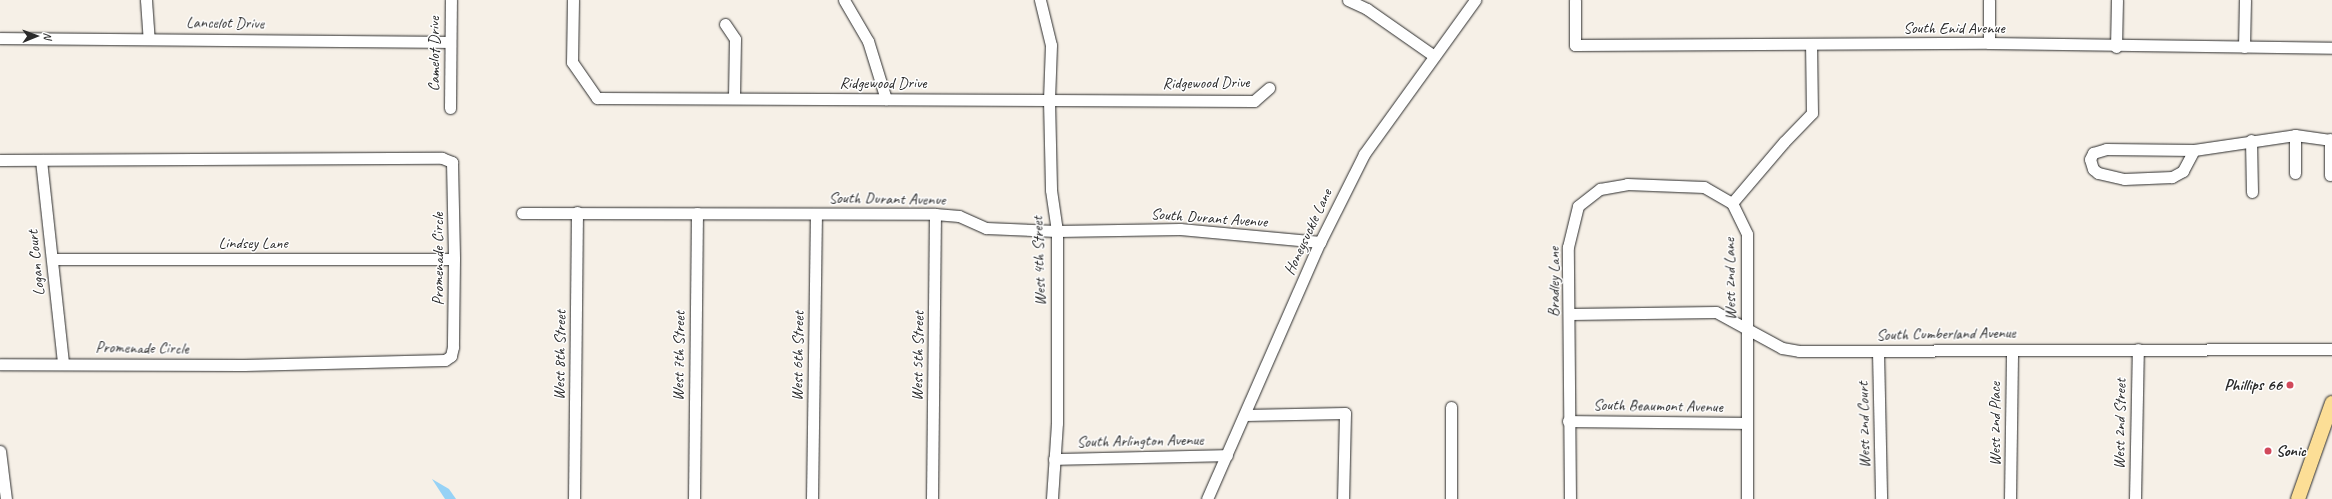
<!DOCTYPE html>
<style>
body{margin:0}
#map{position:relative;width:2332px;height:499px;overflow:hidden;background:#f6f0e7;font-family:Caveat,sans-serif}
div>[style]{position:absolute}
.water>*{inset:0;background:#96d2f6}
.roads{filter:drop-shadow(0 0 1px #2b2b2b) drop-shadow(0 0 1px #2b2b2b)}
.minor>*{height:11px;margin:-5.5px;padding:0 5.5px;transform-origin:5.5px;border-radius:5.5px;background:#fff}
.major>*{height:14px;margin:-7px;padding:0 7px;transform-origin:7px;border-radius:7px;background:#fcde96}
.dots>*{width:11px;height:11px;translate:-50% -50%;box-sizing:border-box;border:2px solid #fff;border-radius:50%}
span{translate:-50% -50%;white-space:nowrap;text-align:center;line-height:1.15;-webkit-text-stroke:3px #fff;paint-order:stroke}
.street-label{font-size:16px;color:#2b2b2b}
.poi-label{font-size:16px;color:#2b2b2b;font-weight:700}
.right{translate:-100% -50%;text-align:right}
.left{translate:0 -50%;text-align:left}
.north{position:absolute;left:16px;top:16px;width:40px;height:40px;-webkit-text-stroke:3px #fff;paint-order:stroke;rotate:89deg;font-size:11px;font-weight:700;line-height:16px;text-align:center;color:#2b2b2b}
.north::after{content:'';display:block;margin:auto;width:14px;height:18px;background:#2b2b2b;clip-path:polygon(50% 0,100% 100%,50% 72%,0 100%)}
</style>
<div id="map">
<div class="water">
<i style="clip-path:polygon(432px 479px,449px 489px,456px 499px,445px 499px)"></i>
</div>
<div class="roads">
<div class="minor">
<i style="left:146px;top:0;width:39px;rotate:86deg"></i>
<i style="left:573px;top:0;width:62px;rotate:90.9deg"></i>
<i style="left:572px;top:62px;width:44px;rotate:55.2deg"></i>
<i style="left:597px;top:98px;width:657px;rotate:0.26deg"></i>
<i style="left:1254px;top:101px;width:20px;rotate:-41deg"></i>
<i style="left:844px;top:0;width:48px;rotate:59.7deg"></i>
<i style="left:868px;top:41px;width:61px;rotate:72.8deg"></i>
<i style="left:1040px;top:0;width:46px;rotate:76.3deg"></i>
<i style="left:1051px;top:45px;width:55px;rotate:92.1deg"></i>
<i style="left:1049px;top:100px;width:90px;rotate:88.7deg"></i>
<i style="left:1051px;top:190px;width:41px;rotate:81.7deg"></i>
<i style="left:1057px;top:231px;width:192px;rotate:90deg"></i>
<i style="left:1057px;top:423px;width:76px;rotate:93.8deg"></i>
<i style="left:1348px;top:0;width:21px;rotate:25deg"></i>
<i style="left:1367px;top:9px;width:82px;rotate:35deg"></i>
<i style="left:1575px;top:0;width:45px;rotate:90deg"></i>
<i style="left:1575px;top:45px;width:414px;rotate:-0.3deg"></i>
<i style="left:1989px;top:43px;width:343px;rotate:0.8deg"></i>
<i style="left:1989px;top:0;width:43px;rotate:90deg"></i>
<i style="left:725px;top:24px;width:18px;rotate:56deg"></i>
<i style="left:735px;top:39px;width:59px;rotate:91deg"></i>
<i style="left:0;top:38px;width:450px;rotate:0.5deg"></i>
<i style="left:2116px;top:47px;width:47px;rotate:-88.8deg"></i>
<i style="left:2244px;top:47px;width:47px;rotate:-88.8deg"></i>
<i style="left:450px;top:108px;width:108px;rotate:-89.5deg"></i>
<i style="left:2330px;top:139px;width:36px;rotate:90deg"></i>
<i style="left:2251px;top:140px;width:52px;rotate:88.9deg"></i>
<i style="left:2194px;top:150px;width:24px;rotate:118deg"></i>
<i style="left:2183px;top:171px;width:13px;rotate:151deg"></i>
<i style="left:2172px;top:177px;width:48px;rotate:177.6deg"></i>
<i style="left:2124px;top:179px;width:27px;rotate:-167deg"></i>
<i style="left:2098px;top:173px;width:6px;rotate:-141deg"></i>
<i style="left:2093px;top:169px;width:10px;rotate:-107deg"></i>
<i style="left:2090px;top:159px;width:7px;rotate:-63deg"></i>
<i style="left:2093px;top:153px;width:14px;rotate:-17deg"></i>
<i style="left:2106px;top:149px;width:88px;rotate:0.7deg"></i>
<i style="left:2194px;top:150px;width:102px;rotate:-8.4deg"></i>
<i style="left:2295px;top:135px;width:37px;rotate:8deg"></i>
<i style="left:0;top:160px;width:442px;rotate:-0.3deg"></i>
<i style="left:442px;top:158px;width:11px;rotate:22deg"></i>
<i style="left:452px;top:162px;width:97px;rotate:88.8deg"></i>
<i style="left:454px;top:259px;width:88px;rotate:90.7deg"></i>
<i style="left:453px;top:347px;width:9px;rotate:103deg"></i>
<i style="left:451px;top:356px;width:7px;rotate:146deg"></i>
<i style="left:445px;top:360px;width:201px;rotate:178.6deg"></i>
<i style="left:244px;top:365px;width:244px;rotate:-179.8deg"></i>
<i style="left:41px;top:160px;width:204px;rotate:83.8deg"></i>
<i style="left:2295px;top:173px;width:38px;rotate:-90deg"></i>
<i style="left:1732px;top:203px;width:34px;rotate:64deg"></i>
<i style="left:1747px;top:234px;width:265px;rotate:90deg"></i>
<i style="left:1732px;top:203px;width:80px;rotate:-49.6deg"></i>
<i style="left:1784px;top:142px;width:40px;rotate:-46deg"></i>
<i style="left:1812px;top:113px;width:68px;rotate:-90.8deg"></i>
<i style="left:522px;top:213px;width:413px;rotate:0.1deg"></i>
<i style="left:935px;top:214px;width:24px;rotate:5deg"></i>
<i style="left:959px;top:216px;width:30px;rotate:24deg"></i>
<i style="left:986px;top:228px;width:71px;rotate:2.4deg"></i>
<i style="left:1057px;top:231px;width:123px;rotate:-0.9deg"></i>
<i style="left:1180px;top:229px;width:141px;rotate:5.3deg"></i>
<i style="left:52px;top:259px;width:402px"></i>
<i style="left:1570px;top:314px;width:146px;rotate:-0.8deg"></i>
<i style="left:1716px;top:312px;width:75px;rotate:28.6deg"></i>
<i style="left:1782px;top:348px;width:17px;rotate:10deg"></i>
<i style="left:1799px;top:351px;width:533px;rotate:-0.21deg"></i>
<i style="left:1878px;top:351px;width:148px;rotate:88.8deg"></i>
<i style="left:1245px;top:415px;width:100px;rotate:-1.1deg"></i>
<i style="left:1345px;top:413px;width:86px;rotate:91.3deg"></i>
<i style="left:1568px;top:421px;width:179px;rotate:0.6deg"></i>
<i style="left:0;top:451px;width:48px;rotate:82.9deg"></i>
<i style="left:1054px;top:459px;width:173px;rotate:-1.3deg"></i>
<i style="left:574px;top:499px;width:287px;rotate:-89.4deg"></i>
<i style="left:694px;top:499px;width:286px;rotate:-89.4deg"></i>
<i style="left:812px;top:499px;width:285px;rotate:-89.2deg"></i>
<i style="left:932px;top:499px;width:285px;rotate:-89.4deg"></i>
<i style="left:1207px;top:499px;width:281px;rotate:-66.3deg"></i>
<i style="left:1320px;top:242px;width:98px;rotate:-63.4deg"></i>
<i style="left:1364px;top:154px;width:190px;rotate:-54.2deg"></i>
<i style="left:1451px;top:499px;width:92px;rotate:-90deg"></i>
<i style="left:1570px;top:499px;width:252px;rotate:-90.5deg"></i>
<i style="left:1568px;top:247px;width:42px;rotate:-76.3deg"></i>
<i style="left:1578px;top:206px;width:28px;rotate:-38deg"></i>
<i style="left:1600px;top:189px;width:27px;rotate:-10deg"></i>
<i style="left:1627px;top:184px;width:77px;rotate:2.2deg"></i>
<i style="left:1704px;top:187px;width:32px;rotate:30deg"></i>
<i style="left:2010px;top:499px;width:149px;rotate:-89.2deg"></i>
<i style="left:2135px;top:499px;width:150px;rotate:-88.9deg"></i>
</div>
<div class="major">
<i style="left:2298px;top:499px;width:102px;rotate:-70.5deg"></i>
</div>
</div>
<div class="dots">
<i style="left:2290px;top:385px;background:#d1495b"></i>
<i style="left:2268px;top:451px;background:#d1495b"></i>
</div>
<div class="street-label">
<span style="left:225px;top:23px;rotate:1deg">Lancelot Drive</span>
<span style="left:1954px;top:28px">South Enid Avenue</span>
<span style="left:434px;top:54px;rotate:-90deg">Camelot Drive</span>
<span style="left:883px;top:83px">Ridgewood Drive</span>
<span style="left:1206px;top:83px;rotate:-1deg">Ridgewood Drive</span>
<span style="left:887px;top:199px;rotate:1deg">South Durant Avenue</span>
<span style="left:1209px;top:218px;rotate:4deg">South Durant Avenue</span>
<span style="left:1308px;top:232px;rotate:-65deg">Honeysuckle Lane</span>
<span style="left:253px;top:243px">Lindsey Lane</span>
<span style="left:438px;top:259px;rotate:-90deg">Promenade Circle</span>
<span style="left:1039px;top:261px;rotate:-92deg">West 4th Street</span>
<span style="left:36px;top:263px;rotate:-96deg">Logan Court</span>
<span style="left:1730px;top:279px;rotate:-91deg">West 2nd Lane</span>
<span style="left:1554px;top:282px;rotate:-90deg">Bradley Lane</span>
<span style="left:1946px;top:334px;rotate:-1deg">South Cumberland Avenue</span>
<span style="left:142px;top:348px;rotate:1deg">Promenade Circle</span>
<span style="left:560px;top:355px;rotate:-89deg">West 8th Street</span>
<span style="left:679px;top:356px;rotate:-89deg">West 7th Street</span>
<span style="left:798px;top:356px;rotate:-89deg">West 6th Street</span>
<span style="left:918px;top:356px;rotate:-89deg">West 5th Street</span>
<span style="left:1658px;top:406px;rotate:1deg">South Beaumont Avenue</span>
<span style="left:1995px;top:424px;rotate:-90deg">West 2nd Place</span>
<span style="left:2120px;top:424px;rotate:-89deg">West 2nd Street</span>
<span style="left:1864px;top:425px;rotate:-91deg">West 2nd Court</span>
<span style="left:1140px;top:441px;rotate:-1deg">South Arlington Avenue</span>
</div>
<div class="poi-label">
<span class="right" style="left:2282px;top:385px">Phillips 66</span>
<span class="left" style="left:2276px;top:451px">Sonic</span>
</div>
<div class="north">N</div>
</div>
